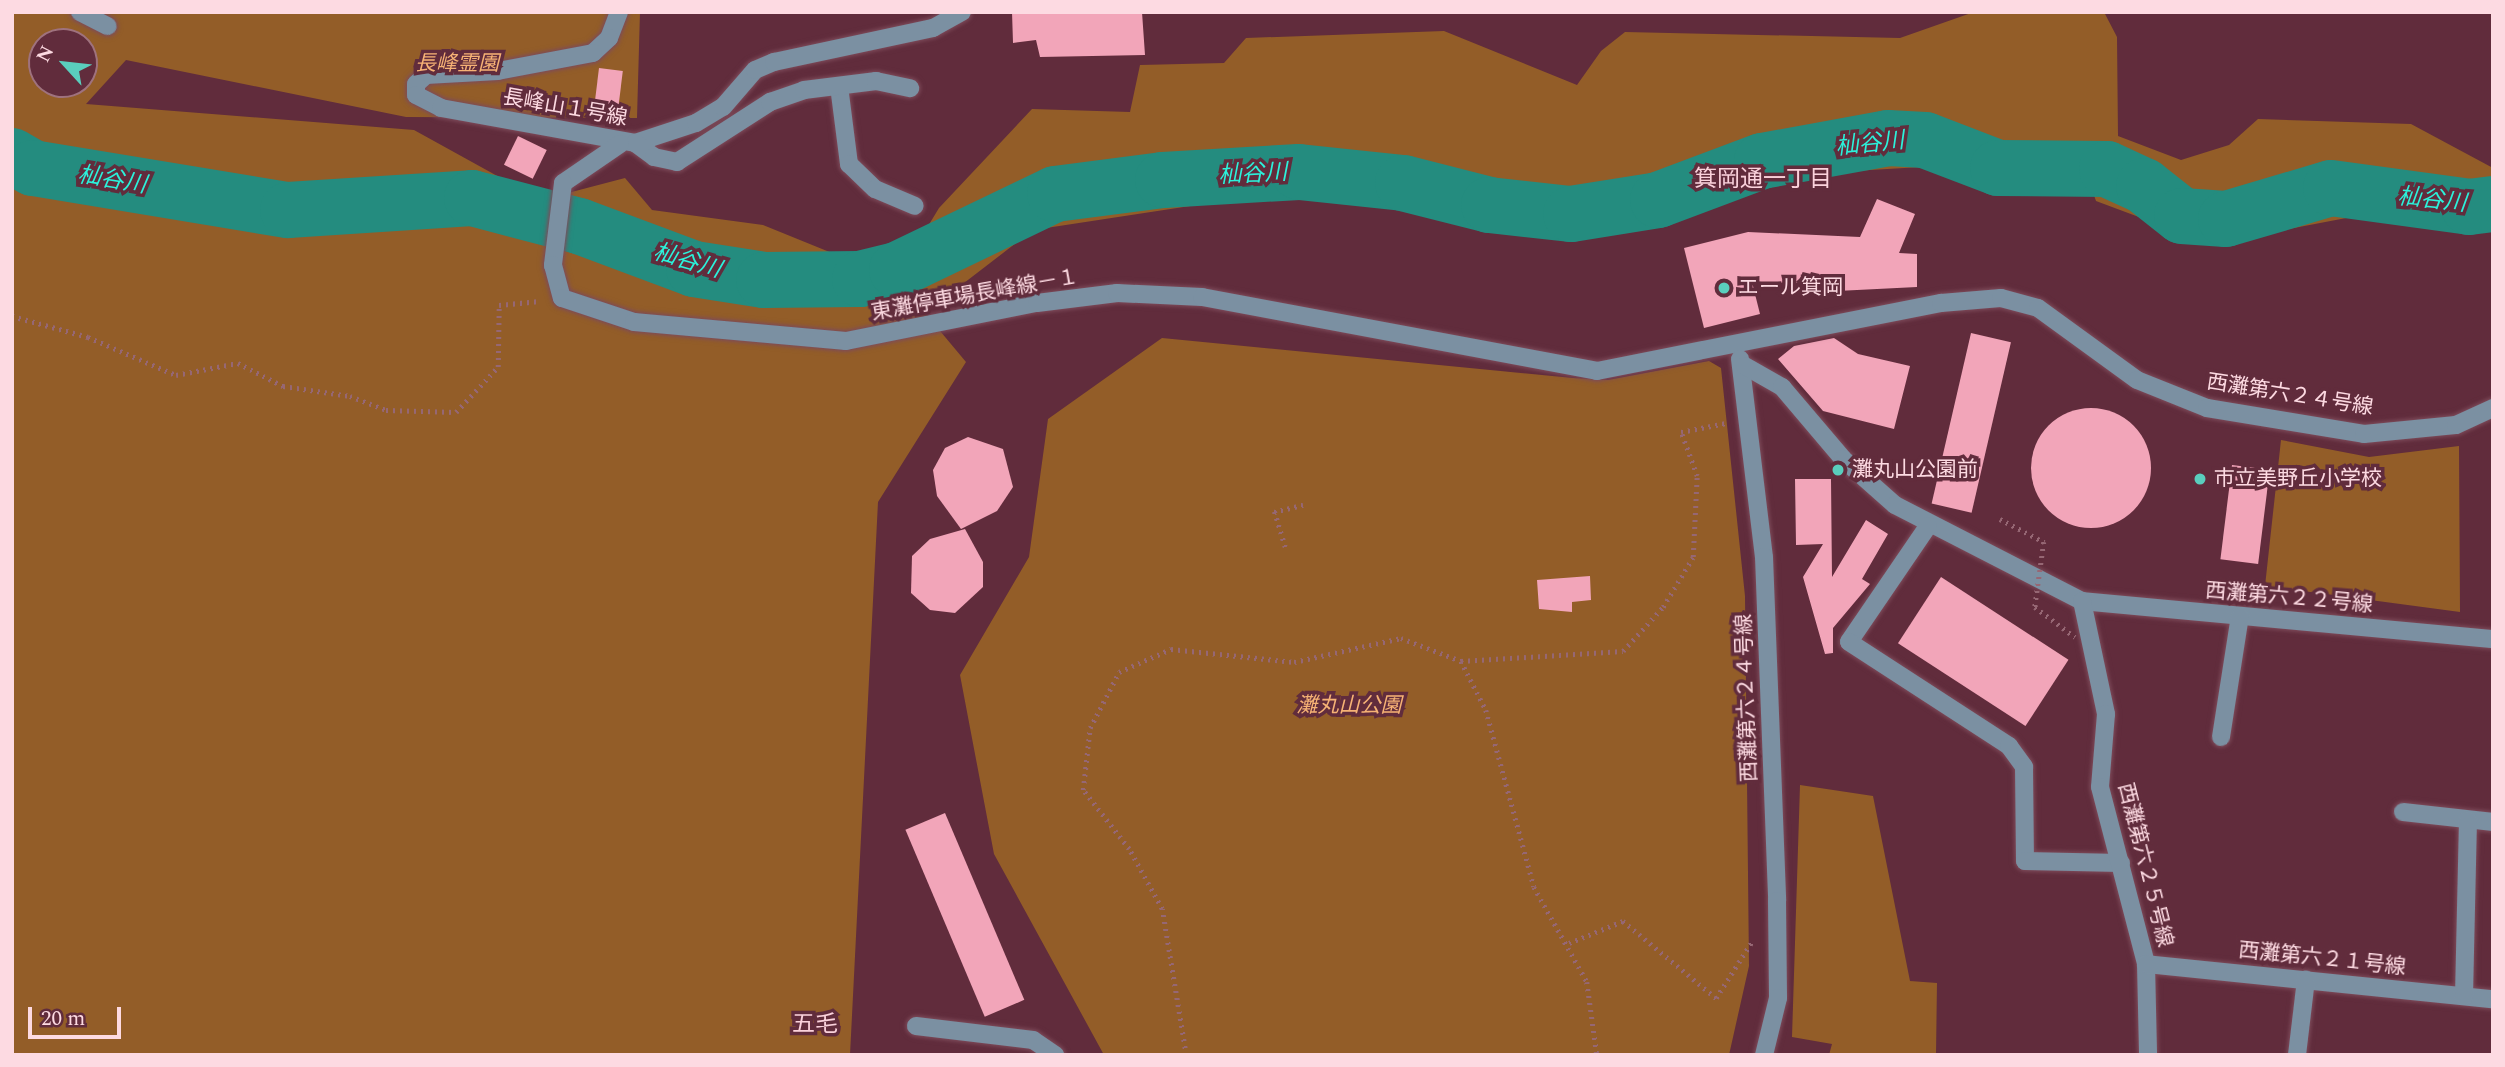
<!DOCTYPE html>
<meta charset="utf-8">
<style>
body{margin:0}
#map{position:relative;width:2505px;height:1067px;overflow:hidden;background:#612c3c;font-family:Spectral,"Noto Sans JP",serif}
div>[style]{position:absolute}
.green>*{inset:0;background:#935d28}
.river>*{height:56px;margin:-28px;padding:0 28px;transform-origin:28px;border-radius:28px;background:#248c7f}
.building>*{inset:0;background:#f2a5b9;transform-origin:0 0}
.round{border-radius:50%}
.path>*{height:4.5px;margin-top:-2.25px;transform-origin:0;background:repeating-linear-gradient(90deg,#966774 0 2px,transparent 0 7px)}
.roads{filter:drop-shadow(0 0 2px #7d4b5a) drop-shadow(0 0 2px #7d4b5a)}
.minor>*{height:18px;margin:-9px;padding:0 9px;transform-origin:9px;border-radius:9px;background:#7b90a2}
.path-bridge>*{height:4.5px;margin-top:-2.25px;transform-origin:0;background:repeating-linear-gradient(90deg,#966774 0 2px,transparent 0 7px)}
.dots>*{width:19px;height:19px;translate:-50% -50%;box-sizing:border-box;border:4px solid #612c3c;border-radius:50%}
span{translate:-50% -50%;white-space:nowrap;text-align:center;line-height:1.15;-webkit-text-stroke:7px #612c3c;paint-order:stroke}
.park-label{font-size:21px;color:#f6b275;font-style:italic}
.street-label{font-size:21px;color:#fddae2}
.poi-label{font-size:21px;color:#fddae2}
.left{translate:0 -50%;text-align:left}
.water-label{font-size:23px;color:#2bf2db;font-style:italic}
.neighbourhood-label{font-size:23px;color:#fbd2dc}
.frame{position:absolute;inset:0;border:14px solid #fddae2;pointer-events:none}
.north{position:absolute;left:28px;top:28px;width:70px;height:70px;box-sizing:border-box;background:#612c3c;border:2px solid #9f727e;border-radius:50%;rotate:297deg;font-size:19px;font-weight:700;line-height:28px;text-align:center;color:#fddae2}
.north::after{content:'';display:block;margin:auto;width:24px;height:32px;background:#5acebd;clip-path:polygon(50% 0,100% 100%,50% 72%,0 100%)}
.scale{position:absolute;left:28px;top:1007px;width:93px;height:32px;box-sizing:border-box;border:4px solid #fddae2;border-top:0;padding-left:9px;font-size:21px;line-height:24px;white-space:nowrap;color:#fddae2;-webkit-text-stroke:5px #612c3c;paint-order:stroke}
</style>
<div id="map">
<div class="green">
<i style="clip-path:polygon(evenodd,12px 12px,640px 12px,637px 118px,406px 117px,126px 60px,86px 104px,414px 130px,541px 200px,625px 178px,652px 210px,763px 225px,896px 279px,939px 208px,1032px 109px,1130px 112px,1140px 65px,1224px 63px,1246px 38px,1444px 31px,1577px 85px,1601px 51px,1625px 32px,1900px 38px,1974px 12px,2104px 12px,2117px 37px,2118px 136px,2181px 160px,2229px 145px,2258px 119px,2411px 124px,2493px 168px,2493px 228px,2463px 233px,2362px 215px,2211px 244px,2096px 201px,2080px 155px,2030px 151px,2025px 161px,1801px 174px,1652px 221px,1592px 229px,1322px 186px,1033px 230px,925px 313px,966px 362px,878px 502px,850px 1055px,12px 1055px,12px 12px,42px 42px,84px 42px,84px 84px,42px 84px,42px 42px)"></i>
<i style="clip-path:polygon(1162px 338px,1573px 378px,1608px 380px,1709px 361px,1721px 368px,1745px 596px,1749px 966px,1729px 1055px,1104px 1055px,994px 854px,960px 675px,1029px 557px,1048px 419px)"></i>
<i style="clip-path:polygon(2281px 440px,2369px 457px,2459px 446px,2460px 612px,2265px 586px)"></i>
<i style="clip-path:polygon(1800px 785px,1873px 796px,1910px 981px,1937px 983px,1936px 1055px,1829px 1055px,1832px 1044px,1792px 1037px)"></i>
</div>
<div class="river">
<i style="left:12px;top:156px;width:24px;rotate:30deg"></i>
<i style="left:33px;top:168px;width:258px;rotate:9.4deg"></i>
<i style="left:288px;top:210px;width:184px;rotate:-3.7deg"></i>
<i style="left:472px;top:198px;width:111px;rotate:14.7deg"></i>
<i style="left:579px;top:226px;width:123px;rotate:20.5deg"></i>
<i style="left:694px;top:269px;width:71px;rotate:8.9deg"></i>
<i style="left:764px;top:280px;width:96px;rotate:-0.6deg"></i>
<i style="left:860px;top:279px;width:38px;rotate:-14deg"></i>
<i style="left:897px;top:270px;width:175px;rotate:-25.7deg"></i>
<i style="left:1055px;top:194px;width:109px;rotate:-7.4deg"></i>
<i style="left:1163px;top:180px;width:136px;rotate:-3.4deg"></i>
<i style="left:1299px;top:172px;width:105px;rotate:6deg"></i>
<i style="left:1403px;top:183px;width:89px;rotate:14.3deg"></i>
<i style="left:1489px;top:205px;width:82px;rotate:6.3deg"></i>
<i style="left:1571px;top:214px;width:88px;rotate:-9.1deg"></i>
<i style="left:1658px;top:200px;width:111px;rotate:-20.6deg"></i>
<i style="left:1762px;top:161px;width:128px;rotate:-10.3deg"></i>
<i style="left:1888px;top:138px;width:37px;rotate:3deg"></i>
<i style="left:1925px;top:140px;width:78px;rotate:21deg"></i>
<i style="left:1998px;top:168px;width:109px;rotate:0.5deg"></i>
<i style="left:2107px;top:169px;width:41px;rotate:24.7deg"></i>
<i style="left:2144px;top:186px;width:48px;rotate:38.3deg"></i>
<i style="left:2182px;top:216px;width:44px;rotate:3.9deg"></i>
<i style="left:2226px;top:219px;width:109px;rotate:-16.4deg"></i>
<i style="left:2331px;top:188px;width:139px;rotate:7.8deg"></i>
<i style="left:2469px;top:207px;width:24px;rotate:-7deg"></i>
</div>
<div class="building">
<i style="clip-path:polygon(1012px 12px,1142px 12px,1145px 55px,1040px 57px,1036px 40px,1013px 43px)"></i>
<i style="left:599px;top:68px;width:24px;height:41px;rotate:7deg"></i>
<i style="left:518px;top:136px;width:32px;height:32px;rotate:26deg"></i>
<i style="clip-path:polygon(1877px 199px,1915px 214px,1899px 253px,1917px 254px,1917px 287px,1837px 291px,1809px 291px,1809px 283px,1752px 282px,1760px 314px,1704px 328px,1684px 248px,1748px 232px,1860px 237px)"></i>
<i style="left:1971px;top:333px;width:41px;height:175px;rotate:13deg"></i>
<i style="clip-path:polygon(1834px 338px,1858px 354px,1910px 366px,1894px 429px,1823px 411px,1778px 359px,1794px 346px)"></i>
<i class="round" style="left:2031px;top:408px;width:120px;height:120px"></i>
<i style="clip-path:polygon(968px 437px,1003px 449px,1013px 487px,997px 511px,961px 529px,937px 496px,933px 470px,945px 448px)"></i>
<i style="left:2232px;top:465px;width:38px;height:95px;rotate:7deg"></i>
<i style="clip-path:polygon(1795px 479px,1831px 479px,1832px 577px,1866px 520px,1888px 534px,1862px 579px,1870px 584px,1833px 628px,1833px 653px,1825px 654px,1803px 577px,1823px 544px,1796px 545px)"></i>
<i style="clip-path:polygon(965px 529px,983px 562px,983px 587px,955px 613px,930px 610px,911px 593px,912px 556px,930px 539px)"></i>
<i style="clip-path:polygon(1590px 576px,1591px 600px,1572px 602px,1572px 612px,1539px 609px,1537px 580px)"></i>
<i style="left:1941px;top:577px;width:152px;height:79px;rotate:33deg"></i>
<i style="left:945px;top:813px;width:203px;height:43px;rotate:67deg"></i>
</div>
<div class="path">
<i style="left:12px;top:316px;width:79px;rotate:15.4deg"></i>
<i style="left:88px;top:337px;width:96px;rotate:23.4deg"></i>
<i style="left:176px;top:375px;width:63px;rotate:-11deg"></i>
<i style="left:238px;top:363px;width:51px;rotate:27.1deg"></i>
<i style="left:283px;top:386px;width:68px;rotate:8.5deg"></i>
<i style="left:350px;top:396px;width:39px;rotate:21deg"></i>
<i style="left:386px;top:410px;width:70px;rotate:1.6deg"></i>
<i style="left:456px;top:412px;width:62px;rotate:-47deg"></i>
<i style="left:498px;top:367px;width:62px;rotate:-89.1deg"></i>
<i style="left:499px;top:305px;width:41px;rotate:-5.6deg"></i>
<i style="left:1285px;top:547px;width:37px;rotate:-107deg"></i>
<i style="left:1274px;top:512px;width:30px;rotate:-14deg"></i>
<i style="left:1461px;top:661px;width:162px;rotate:-3.5deg"></i>
<i style="left:1623px;top:651px;width:59px;rotate:-47.7deg"></i>
<i style="left:1663px;top:607px;width:58px;rotate:-59deg"></i>
<i style="left:1693px;top:557px;width:81px;rotate:-87.2deg"></i>
<i style="left:1697px;top:476px;width:47px;rotate:-110deg"></i>
<i style="left:1681px;top:432px;width:46px;rotate:-11.3deg"></i>
<i style="left:1569px;top:943px;width:58px;rotate:-22.2deg"></i>
<i style="left:1623px;top:921px;width:121px;rotate:39.6deg"></i>
<i style="left:1716px;top:998px;width:69px;rotate:-57.5deg"></i>
<i style="left:1186px;top:1055px;width:148px;rotate:-99.3deg"></i>
<i style="left:1162px;top:909px;width:68px;rotate:-118.8deg"></i>
<i style="left:1129px;top:849px;width:75px;rotate:-127.9deg"></i>
<i style="left:1083px;top:790px;width:62px;rotate:-83.6deg"></i>
<i style="left:1090px;top:728px;width:63px;rotate:-62.6deg"></i>
<i style="left:1119px;top:672px;width:57px;rotate:-23.9deg"></i>
<i style="left:1171px;top:649px;width:124px;rotate:6deg"></i>
<i style="left:1294px;top:662px;width:110px;rotate:-12.6deg"></i>
<i style="left:1401px;top:638px;width:64px;rotate:21deg"></i>
<i style="left:1461px;top:661px;width:55px;rotate:63deg"></i>
<i style="left:1486px;top:710px;width:183px;rotate:74.8deg"></i>
<i style="left:1534px;top:887px;width:109px;rotate:60.8deg"></i>
<i style="left:1587px;top:982px;width:74px;rotate:82.2deg"></i>
</div>
<div class="roads">
<div class="minor">
<i style="left:80px;top:12px;width:31px;rotate:27deg"></i>
<i style="left:619px;top:12px;width:28px;rotate:111deg"></i>
<i style="left:609px;top:38px;width:22px;rotate:137deg"></i>
<i style="left:593px;top:53px;width:97px;rotate:169.3deg"></i>
<i style="left:498px;top:71px;width:72px;rotate:176.8deg"></i>
<i style="left:426px;top:75px;width:13px;rotate:138deg"></i>
<i style="left:416px;top:84px;width:11px;rotate:90deg"></i>
<i style="left:416px;top:95px;width:28px;rotate:27deg"></i>
<i style="left:441px;top:108px;width:197px;rotate:10.2deg"></i>
<i style="left:635px;top:143px;width:64px;rotate:-18.2deg"></i>
<i style="left:696px;top:123px;width:31px;rotate:-31deg"></i>
<i style="left:723px;top:107px;width:49px;rotate:-49.1deg"></i>
<i style="left:755px;top:70px;width:21px;rotate:-23deg"></i>
<i style="left:774px;top:62px;width:163px;rotate:-12.1deg"></i>
<i style="left:933px;top:28px;width:33px;rotate:-29deg"></i>
<i style="left:839px;top:86px;width:79px;rotate:82.7deg"></i>
<i style="left:849px;top:164px;width:36px;rotate:44deg"></i>
<i style="left:875px;top:189px;width:43px;rotate:23deg"></i>
<i style="left:635px;top:143px;width:24px;rotate:36deg"></i>
<i style="left:654px;top:157px;width:24px;rotate:12deg"></i>
<i style="left:677px;top:162px;width:111px;rotate:-32.8deg"></i>
<i style="left:770px;top:102px;width:36px;rotate:-19deg"></i>
<i style="left:804px;top:90px;width:73px;rotate:-7.1deg"></i>
<i style="left:876px;top:81px;width:35px;rotate:12deg"></i>
<i style="left:620px;top:144px;width:69px;rotate:145.6deg"></i>
<i style="left:563px;top:183px;width:83px;rotate:97deg"></i>
<i style="left:553px;top:265px;width:34px;rotate:75deg"></i>
<i style="left:562px;top:298px;width:76px;rotate:18.4deg"></i>
<i style="left:634px;top:322px;width:213px;rotate:5.1deg"></i>
<i style="left:846px;top:341px;width:195px;rotate:-11.3deg"></i>
<i style="left:1037px;top:303px;width:81px;rotate:-7.1deg"></i>
<i style="left:1117px;top:293px;width:85px;rotate:2.7deg"></i>
<i style="left:1202px;top:297px;width:402px;rotate:10.6deg"></i>
<i style="left:1597px;top:371px;width:351px;rotate:-11.2deg"></i>
<i style="left:1941px;top:303px;width:60px;rotate:-4.8deg"></i>
<i style="left:2001px;top:298px;width:38px;rotate:15deg"></i>
<i style="left:2038px;top:308px;width:122px;rotate:36deg"></i>
<i style="left:2137px;top:380px;width:75px;rotate:21.8deg"></i>
<i style="left:2207px;top:408px;width:159px;rotate:9.4deg"></i>
<i style="left:2364px;top:434px;width:92px;rotate:-5.6deg"></i>
<i style="left:2456px;top:425px;width:41px;rotate:-24.7deg"></i>
<i style="left:1740px;top:359px;width:199px;rotate:83.1deg"></i>
<i style="left:1764px;top:557px;width:344px;rotate:87.8deg"></i>
<i style="left:1777px;top:901px;width:97px;rotate:89.4deg"></i>
<i style="left:1778px;top:998px;width:59px;rotate:103.8deg"></i>
<i style="left:1745px;top:366px;width:43px;rotate:29.6deg"></i>
<i style="left:1782px;top:387px;width:94px;rotate:49.7deg"></i>
<i style="left:1843px;top:459px;width:69px;rotate:41.5deg"></i>
<i style="left:1895px;top:505px;width:210px;rotate:27.2deg"></i>
<i style="left:2082px;top:601px;width:413px;rotate:5.3deg"></i>
<i style="left:1928px;top:526px;width:140px;rotate:124.3deg"></i>
<i style="left:1849px;top:642px;width:191px;rotate:33deg"></i>
<i style="left:2009px;top:746px;width:26px;rotate:54deg"></i>
<i style="left:2024px;top:767px;width:94px;rotate:89.4deg"></i>
<i style="left:2025px;top:861px;width:96px;rotate:1.2deg"></i>
<i style="left:2082px;top:601px;width:116px;rotate:78deg"></i>
<i style="left:2106px;top:714px;width:73px;rotate:94.7deg"></i>
<i style="left:2100px;top:787px;width:183px;rotate:75.4deg"></i>
<i style="left:2146px;top:964px;width:91px;rotate:88.7deg"></i>
<i style="left:2221px;top:737px;width:122px;rotate:-81.1deg"></i>
<i style="left:2403px;top:812px;width:91px;rotate:6.3deg"></i>
<i style="left:2146px;top:964px;width:349px;rotate:5.8deg"></i>
<i style="left:2464px;top:996px;width:176px;rotate:-88.7deg"></i>
<i style="left:916px;top:1026px;width:118px;rotate:6.8deg"></i>
<i style="left:1033px;top:1040px;width:27px;rotate:34deg"></i>
<i style="left:2297px;top:1055px;width:76px;rotate:-83.2deg"></i>
</div>
</div>
<div class="path-bridge">
<i style="left:2000px;top:519px;width:50px;rotate:27.6deg"></i>
<i style="left:2044px;top:542px;width:66px;rotate:97.9deg"></i>
<i style="left:2035px;top:607px;width:50px;rotate:36.9deg"></i>
</div>
<div class="dots">
<i style="left:1724px;top:288px;background:#5acebd"></i>
<i style="left:1838px;top:470px;background:#5acebd"></i>
<i style="left:2200px;top:479px;background:#5acebd"></i>
</div>
<div class="park-label">
<span style="left:457px;top:64px">長峰霊園</span>
<span style="left:1349px;top:706px">灘丸山公園</span>
</div>
<div class="street-label">
<span style="left:565px;top:108px;rotate:10deg">長峰山１号線</span>
<span style="left:975px;top:295px;rotate:-10deg">東灘停車場長峰線－１</span>
<span style="left:2290px;top:395px;rotate:9deg">西灘第六２４号線</span>
<span style="left:2289px;top:598px;rotate:5deg">西灘第六２２号線</span>
<span style="left:1747px;top:698px;rotate:-92deg">西灘第六２４号線</span>
<span style="left:2145px;top:865px;rotate:76deg">西灘第六２５号線</span>
<span style="left:2322px;top:959px;rotate:6deg">西灘第六２１号線</span>
</div>
<div class="poi-label">
<span class="left" style="left:1738px;top:288px">エール箕岡</span>
<span class="left" style="left:1852px;top:470px">灘丸山公園前</span>
<span class="left" style="left:2214px;top:479px">市立美野丘小学校</span>
</div>
<div class="water-label">
<span style="left:1870px;top:145px;rotate:-6deg">杣谷川</span>
<span style="left:1253px;top:175px;rotate:-3deg">杣谷川</span>
<span style="left:112px;top:181px;rotate:9deg">杣谷川</span>
<span style="left:2432px;top:201px;rotate:6deg">杣谷川</span>
<span style="left:687px;top:262px;rotate:16deg">杣谷川</span>
</div>
<div class="neighbourhood-label">
<span style="left:1763px;top:180px">箕岡通一丁目</span>
<span style="left:815px;top:1025px">五毛</span>
</div>
<div class="frame"></div>
<div class="north">N</div>
<div class="scale">20 m</div>
</div>
